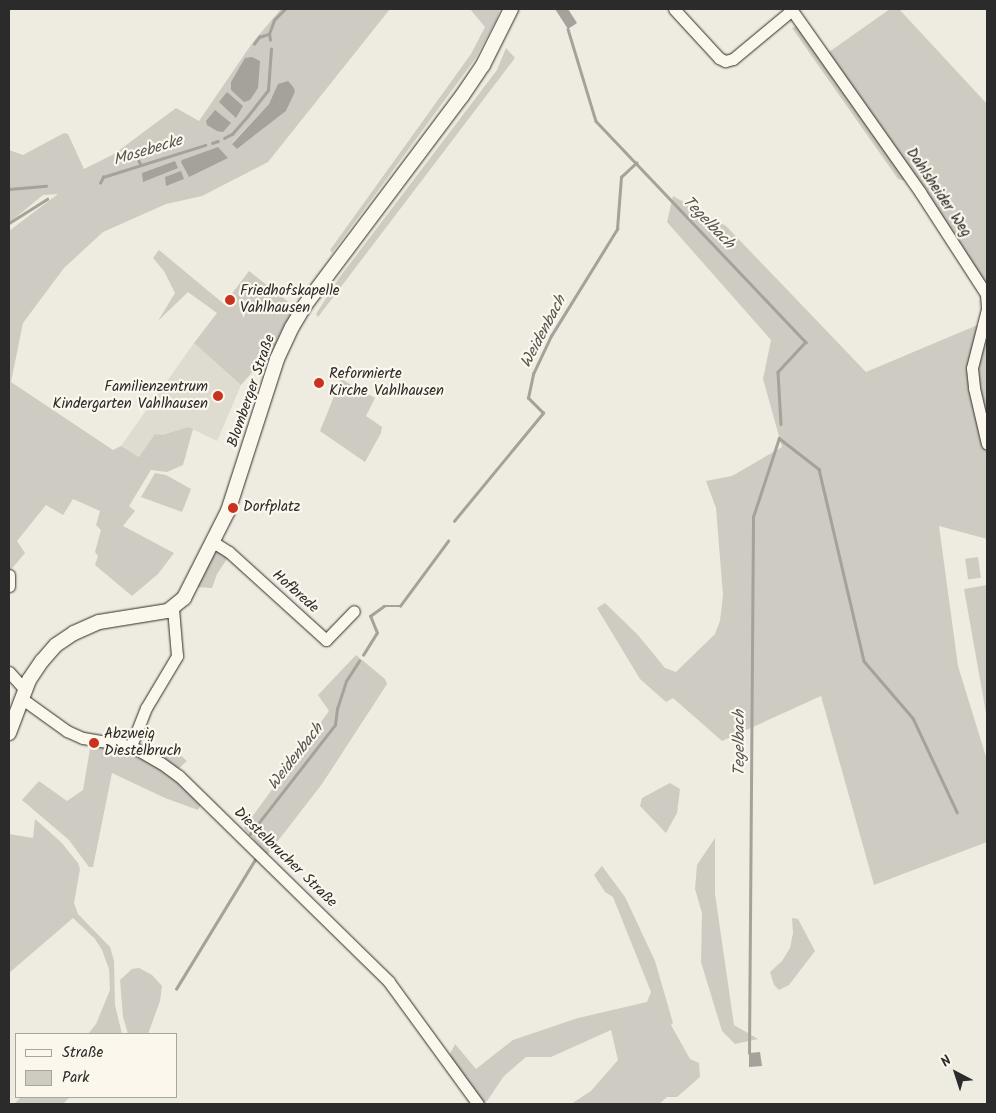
<!DOCTYPE html>
<meta charset="utf-8">
<style>
body{margin:0}
#map{position:relative;width:996px;height:1113px;overflow:hidden;background:#eeebe0;font-family:Kalam,sans-serif}
div>[style]{position:absolute}
.built>*{inset:0;background:#dedbd1}
.green>*{inset:0;background:#cecbc2;transform-origin:0 0}
.water>*{inset:0;background:#a4a29a}
.stream>*{height:2.5px;margin:-1.25px;padding:0 1.25px;transform-origin:1.25px;border-radius:1.25px;background:#a4a29a}
.roads{filter:drop-shadow(0 0 1px #2b2b2b) drop-shadow(0 0 1px #2b2b2b)}
.minor>*{height:11px;margin:-5.5px;padding:0 5.5px;transform-origin:5.5px;border-radius:5.5px;background:#fbf7ec}
.major>*{height:14px;margin:-7px;padding:0 7px;transform-origin:7px;border-radius:7px;background:#fbf7ec}
.dots>*{width:14px;height:14px;translate:-50% -50%;box-sizing:border-box;border:2px solid #fbf7ec;border-radius:50%}
span{translate:-50% -50%;white-space:nowrap;text-align:center;line-height:1.15;-webkit-text-stroke:4.5px #fbf7ec;paint-order:stroke}
.street-label{font-size:15px;color:#2b2b2b}
.poi-label{font-size:15px;color:#2b2b2b}
.left{translate:0 -50%;text-align:left}
.right{translate:-100% -50%;text-align:right}
.water-label{font-size:16px;color:#555552;font-style:italic}
.frame{position:absolute;inset:0;border:10px solid #2b2b2b;pointer-events:none}
.legend{position:absolute;left:15px;top:1033px;width:162px;height:65px;box-sizing:border-box;background:#fbf7ec;border:1px solid #a8a59f;margin:0;padding:6px 9px;list-style:none;font-size:15px;color:#2b2b2b}
.legend li{display:flex;align-items:center;gap:10px;height:25px}
.legend b{width:25px;border:1px solid #a8a59f}
.north{position:absolute;left:931px;top:1048px;width:50px;height:50px;-webkit-text-stroke:4px #fbf7ec;paint-order:stroke;rotate:320deg;font-size:14px;font-weight:700;line-height:20px;text-align:center;color:#2b2b2b}
.north::after{content:'';display:block;margin:auto;width:18px;height:22px;background:#2b2b2b;clip-path:polygon(50% 0,100% 100%,50% 72%,0 100%)}
</style>
<div id="map">
<div class="built">
<i style="clip-path:polygon(194px 343px,241px 385px,221px 432px,217px 441px,188px 427px,162px 435px,139px 457px,121px 446px)"></i>
</div>
<div class="green">
<i style="clip-path:polygon(evenodd,281px 9px,390px 9px,268px 162px,202px 196px,166px 204px,103px 232px,64px 268px,23px 323px,11px 382px,113px 450px,121px 446px,139px 457px,155px 434px,162px 435px,188px 427px,193px 429px,183px 465px,167px 472px,151px 470px,129px 506px,135px 511px,123px 526px,174px 553px,158px 574px,132px 596px,95px 565px,98px 556px,95px 552px,101px 530px,96px 525px,100px 511px,73px 499px,63px 515px,46px 505px,17px 541px,25px 553px,9px 572px,9px 231px,58px 194px,43px 195px,9px 223px,9px 150px,23px 155px,64px 133px,68px 134px,84px 169px,114px 154px,176px 108px,199px 121px,253px 42px,281px 9px,294px 88px,295px 92px,286px 111px,237px 149px,232px 143px,269px 104px,294px 88px)"></i>
<i style="clip-path:polygon(470px 9px,500px 9px,496px 20px,475px 59px,332px 253px,330px 250px,471px 54px,485px 27px)"></i>
<i style="clip-path:polygon(890px 9px,899px 9px,987px 104px,987px 296px,916px 184px,898px 179px,792px 28px,804px 23px,829px 52px)"></i>
<i style="clip-path:polygon(506px 48px,515px 58px,318px 317px,316px 314px,339px 278px,497px 70px)"></i>
<i style="clip-path:polygon(673px 196px,726px 226px,866px 372px,987px 321px,987px 539px,939px 526px,958px 666px,987px 760px,987px 842px,874px 885px,821px 696px,722px 741px,673px 698px,666px 702px,640px 679px,597px 608px,605px 603px,638px 635px,665px 668px,676px 672px,715px 634px,720px 621px,723px 595px,716px 508px,706px 481px,732px 476px,782px 447px,763px 379px,771px 340px,667px 222px)"></i>
<i style="clip-path:polygon(159px 250px,224px 304px,249px 271px,295px 307px,280px 333px,270px 361px,264px 359px,241px 385px,194px 343px,217px 313px,188px 292px,158px 321px,175px 293px,164px 271px,153px 258px)"></i>
<i style="clip-path:polygon(341px 379px,375px 398px,366px 416px,382px 427px,381px 433px,365px 462px,320px 431px)"></i>
<i style="clip-path:polygon(155px 473px,166px 475px,191px 489px,182px 512px,141px 497px)"></i>
<i style="clip-path:polygon(217px 549px,229px 556px,217px 574px,212px 588px,197px 587px)"></i>
<i style="left:978px;top:557px;width:21px;height:13px;rotate:82deg"></i>
<i style="clip-path:polygon(987px 585px,987px 712px,986px 713px,964px 589px)"></i>
<i style="clip-path:polygon(356px 655px,385px 679px,387px 684px,322px 784px,267px 855px,244px 828px,329px 711px,318px 695px)"></i>
<i style="clip-path:polygon(91px 743px,133px 750px,160px 766px,202px 803px,198px 810px,165px 798px,112px 773px,93px 867px,89px 867px,69px 840px,22px 800px,39px 781px,67px 801px,83px 790px)"></i>
<i style="clip-path:polygon(170px 746px,187px 761px,178px 769px,159px 755px)"></i>
<i style="clip-path:polygon(670px 783px,680px 789px,677px 813px,666px 833px,640px 806px,642px 798px)"></i>
<i style="clip-path:polygon(35px 819px,61px 842px,78px 863px,80px 869px,74px 903px,78px 914px,110px 947px,114px 961px,115px 1005px,122px 1034px,88px 1034px,96px 1024px,110px 990px,109px 969px,102px 950px,95px 939px,73px 918px,9px 973px,9px 834px,33px 838px)"></i>
<i style="clip-path:polygon(715px 838px,715px 894px,734px 1025px,758px 1039px,735px 1044px,722px 1031px,701px 962px,702px 913px,695px 889px,697px 865px)"></i>
<i style="clip-path:polygon(602px 866px,625px 897px,655px 961px,673px 1023px,671px 1025px,690px 1059px,699px 1063px,700px 1077px,677px 1097px,667px 1097px,659px 1104px,571px 1104px,591px 1091px,618px 1060px,611px 1030px,551px 1057px,526px 1057px,504px 1076px,487px 1101px,484px 1102px,453px 1063px,450px 1054px,455px 1044px,476px 1069px,513px 1040px,578px 1018px,647px 1002px,651px 992px,613px 897px,605px 892px,594px 875px)"></i>
<i style="clip-path:polygon(792px 918px,798px 919px,815px 951px,789px 985px,779px 990px,774px 985px,770px 972px,782px 961px,790px 948px,793px 933px)"></i>
<i style="clip-path:polygon(139px 968px,152px 975px,162px 986px,160px 1001px,148px 1034px,128px 1034px,123px 1017px,120px 980px,132px 969px)"></i>
<i style="clip-path:polygon(21px 1097px,70px 1097px,63px 1104px,14px 1104px)"></i>
</div>
<div class="water">
<i style="clip-path:polygon(555px 9px,568px 9px,577px 23px,568px 29px)"></i>
<i style="clip-path:polygon(252px 57px,260px 61px,258px 88px,250px 100px,244px 102px,231px 90px,231px 82px,245px 58px)"></i>
<i style="clip-path:polygon(288px 81px,294px 88px,295px 92px,286px 111px,237px 149px,232px 144px,269px 104px,278px 84px)"></i>
<i style="clip-path:polygon(227px 92px,243px 106px,236px 118px,219px 102px)"></i>
<i style="clip-path:polygon(215px 110px,231px 123px,223px 132px,217px 131px,207px 125px,206px 121px)"></i>
<i style="clip-path:polygon(218px 147px,228px 158px,189px 177px,181px 162px,182px 160px)"></i>
<i style="clip-path:polygon(175px 161px,178px 168px,143px 182px,142px 173px)"></i>
<i style="clip-path:polygon(181px 171px,184px 179px,166px 186px,165px 177px)"></i>
<i style="clip-path:polygon(760px 1052px,762px 1066px,749px 1067px,749px 1053px)"></i>
</div>
<div class="stream">
<i style="left:568px;top:29px;width:96px;rotate:73.1deg"></i>
<i style="left:596px;top:121px;width:305px;rotate:46.5deg"></i>
<i style="left:806px;top:342px;width:41px;rotate:133deg"></i>
<i style="left:778px;top:372px;width:52px;rotate:86.7deg"></i>
<i style="left:270px;top:40px;width:6px;rotate:-99deg"></i>
<i style="left:269px;top:34px;width:15px;rotate:-70deg"></i>
<i style="left:274px;top:20px;width:16px;rotate:-45deg"></i>
<i style="left:254px;top:44px;width:9px;rotate:-54deg"></i>
<i style="left:259px;top:37px;width:10px;rotate:-17deg"></i>
<i style="left:224px;top:138px;width:9px;rotate:-27deg"></i>
<i style="left:232px;top:134px;width:23px;rotate:-49deg"></i>
<i style="left:247px;top:117px;width:34px;rotate:-52deg"></i>
<i style="left:268px;top:90px;width:41px;rotate:-85.8deg"></i>
<i style="left:212px;top:143px;width:6px;rotate:-18deg"></i>
<i style="left:135px;top:153px;width:13px;rotate:63deg"></i>
<i style="left:100px;top:183px;width:7px;rotate:-63deg"></i>
<i style="left:103px;top:177px;width:107px;rotate:-17.4deg"></i>
<i style="left:9px;top:189px;width:37px;rotate:-5deg"></i>
<i style="left:9px;top:223px;width:45px;rotate:-32.3deg"></i>
<i style="left:454px;top:521px;width:140px;rotate:-50.5deg"></i>
<i style="left:543px;top:413px;width:21px;rotate:-135deg"></i>
<i style="left:528px;top:398px;width:25px;rotate:-78deg"></i>
<i style="left:533px;top:374px;width:42px;rotate:-64.7deg"></i>
<i style="left:551px;top:336px;width:126px;rotate:-58.3deg"></i>
<i style="left:617px;top:229px;width:52px;rotate:-85.6deg"></i>
<i style="left:621px;top:177px;width:21px;rotate:-43deg"></i>
<i style="left:363px;top:655px;width:26px;rotate:-58deg"></i>
<i style="left:377px;top:633px;width:18px;rotate:-112deg"></i>
<i style="left:370px;top:616px;width:17px;rotate:-36deg"></i>
<i style="left:384px;top:606px;width:16px"></i>
<i style="left:400px;top:606px;width:81px;rotate:-53.6deg"></i>
<i style="left:250px;top:834px;width:138px;rotate:-52.1deg"></i>
<i style="left:335px;top:725px;width:16px;rotate:-83deg"></i>
<i style="left:337px;top:709px;width:29px;rotate:-72deg"></i>
<i style="left:346px;top:681px;width:24px;rotate:-57deg"></i>
<i style="left:176px;top:989px;width:153px;rotate:-58.6deg"></i>
<i style="left:749px;top:1053px;width:536px;rotate:-89.57deg"></i>
<i style="left:753px;top:517px;width:83px;rotate:-71.8deg"></i>
<i style="left:779px;top:438px;width:51px;rotate:37.8deg"></i>
<i style="left:819px;top:469px;width:197px;rotate:76.8deg"></i>
<i style="left:864px;top:661px;width:75px;rotate:49.3deg"></i>
<i style="left:913px;top:718px;width:104px;rotate:64.9deg"></i>
</div>
<div class="roads">
<div class="minor">
<i style="left:674px;top:9px;width:67px;rotate:47.4deg"></i>
<i style="left:719px;top:58px;width:7px;rotate:27deg"></i>
<i style="left:725px;top:61px;width:8px;rotate:-14deg"></i>
<i style="left:733px;top:59px;width:77px;rotate:-39.7deg"></i>
<i style="left:791px;top:9px;width:224px;rotate:54.8deg"></i>
<i style="left:920px;top:192px;width:121px;rotate:57.1deg"></i>
<i style="left:986px;top:294px;width:15px;rotate:86deg"></i>
<i style="left:987px;top:309px;width:61px;rotate:104.3deg"></i>
<i style="left:972px;top:368px;width:20px;rotate:84deg"></i>
<i style="left:974px;top:388px;width:57px;rotate:76.9deg"></i>
<i style="left:213px;top:542px;width:19px;rotate:32deg"></i>
<i style="left:229px;top:552px;width:131px;rotate:42.2deg"></i>
<i style="left:326px;top:640px;width:40px;rotate:-46deg"></i>
<i style="left:9px;top:575px;width:11px;rotate:90deg"></i>
<i style="left:9px;top:672px;width:24px;rotate:48deg"></i>
<i style="left:21px;top:698px;width:57px;rotate:35.7deg"></i>
<i style="left:67px;top:731px;width:17px;rotate:24deg"></i>
<i style="left:83px;top:738px;width:49px;rotate:9.5deg"></i>
<i style="left:131px;top:746px;width:34px;rotate:30deg"></i>
<i style="left:161px;top:763px;width:22px;rotate:36deg"></i>
<i style="left:179px;top:776px;width:294px;rotate:44.4deg"></i>
<i style="left:389px;top:982px;width:151px;rotate:53.9deg"></i>
<i style="left:131px;top:746px;width:41px;rotate:-68.5deg"></i>
<i style="left:146px;top:708px;width:61px;rotate:-59.2deg"></i>
<i style="left:177px;top:656px;width:48px;rotate:-94.8deg"></i>
</div>
<div class="major">
<i style="left:9px;top:733px;width:57px;rotate:-69.3deg"></i>
<i style="left:29px;top:680px;width:23px;rotate:-56deg"></i>
<i style="left:42px;top:661px;width:21px;rotate:-49deg"></i>
<i style="left:56px;top:645px;width:22px;rotate:-34deg"></i>
<i style="left:74px;top:633px;width:27px;rotate:-24deg"></i>
<i style="left:99px;top:622px;width:70px;rotate:-9.1deg"></i>
<i style="left:168px;top:611px;width:21px;rotate:-39deg"></i>
<i style="left:184px;top:598px;width:97px;rotate:-63.2deg"></i>
<i style="left:228px;top:511px;width:160px;rotate:-72.1deg"></i>
<i style="left:277px;top:359px;width:35px;rotate:-65deg"></i>
<i style="left:292px;top:327px;width:26px;rotate:-59deg"></i>
<i style="left:305px;top:305px;width:261px;rotate:-53.1deg"></i>
<i style="left:462px;top:96px;width:37px;rotate:-56deg"></i>
<i style="left:483px;top:65px;width:63px;rotate:-63.4deg"></i>
</div>
</div>
<div class="dots">
<i style="left:230px;top:300px;background:#c8321e"></i>
<i style="left:319px;top:383px;background:#c8321e"></i>
<i style="left:218px;top:396px;background:#c8321e"></i>
<i style="left:233px;top:508px;background:#c8321e"></i>
<i style="left:94px;top:743px;background:#c8321e"></i>
</div>
<div class="street-label">
<span style="left:938px;top:193px;rotate:56deg">Dahlsheider Weg</span>
<span style="left:252px;top:391px;rotate:-71deg">Blomberger Straße</span>
<span style="left:295px;top:592px;rotate:42deg">Hofbrede</span>
<span style="left:285px;top:858px;rotate:44deg">Diestelbrucher Straße</span>
</div>
<div class="poi-label">
<span class="left" style="left:240px;top:300px">Friedhofskapelle<br>Vahlhausen</span>
<span class="left" style="left:329px;top:383px">Reformierte<br>Kirche Vahlhausen</span>
<span class="right" style="left:208px;top:396px">Familienzentrum<br>Kindergarten Vahlhausen</span>
<span class="left" style="left:243px;top:508px">Dorfplatz</span>
<span class="left" style="left:104px;top:743px">Abzweig<br>Diestelbruch</span>
</div>
<div class="water-label">
<span style="left:148px;top:151px;rotate:-17deg">Mosebecke</span>
<span style="left:708px;top:223px;rotate:46deg">Tegelbach</span>
<span style="left:544px;top:332px;rotate:-62deg">Weidenbach</span>
<span style="left:740px;top:743px;rotate:-90deg">Tegelbach</span>
<span style="left:296px;top:757px;rotate:-52deg">Weidenbach</span>
</div>
<div class="frame"></div>
<ul class="legend">
<li><b style="height:6px;background:#fbf7ec"></b>Straße</li>
<li><b style="height:14px;background:#cecbc2"></b>Park</li>
</ul>
<div class="north">N</div>
</div>
